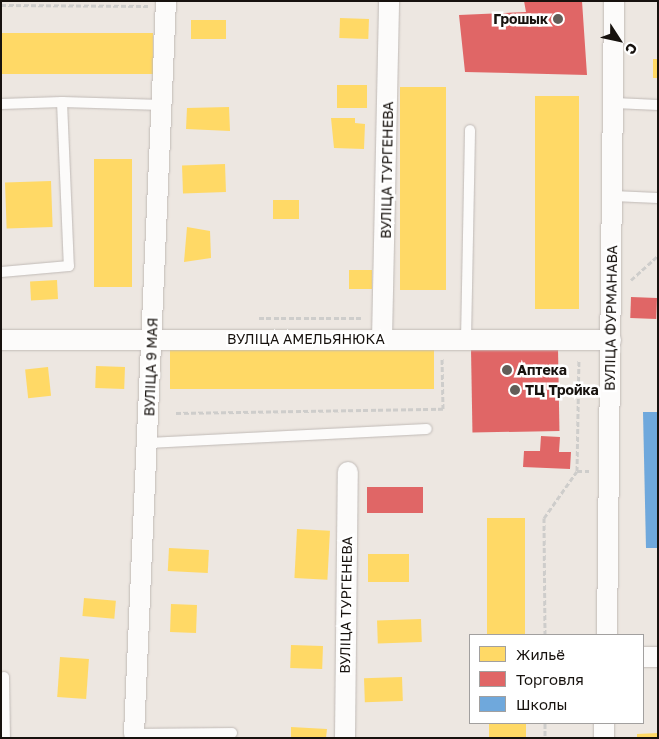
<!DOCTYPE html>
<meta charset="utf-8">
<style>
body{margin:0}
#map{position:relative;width:659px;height:739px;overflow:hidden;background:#ede7e1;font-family:"Golos Text",sans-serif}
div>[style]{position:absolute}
.homes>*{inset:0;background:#ffd966;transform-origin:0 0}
.shops>*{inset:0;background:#e06666;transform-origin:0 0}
.schools>*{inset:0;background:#6fa8dc}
.path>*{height:3px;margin-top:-1.5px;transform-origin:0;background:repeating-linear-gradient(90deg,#cecdcb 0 5px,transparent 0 7.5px)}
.roads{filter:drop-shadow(0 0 1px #c0bab6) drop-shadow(0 0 1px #c0bab6)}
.lane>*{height:10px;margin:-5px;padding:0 5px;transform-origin:5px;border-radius:5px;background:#fcfbfa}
.street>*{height:20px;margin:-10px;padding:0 10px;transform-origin:10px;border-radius:10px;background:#fcfbfa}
.dots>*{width:14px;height:14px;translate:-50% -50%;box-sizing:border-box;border:2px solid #fff;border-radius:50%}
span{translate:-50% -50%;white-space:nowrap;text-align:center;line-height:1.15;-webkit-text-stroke:5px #fff;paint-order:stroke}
.poi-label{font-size:14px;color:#17120e;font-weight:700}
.right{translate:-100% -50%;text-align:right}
.left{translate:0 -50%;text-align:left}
.street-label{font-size:14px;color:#17120e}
.frame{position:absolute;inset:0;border:2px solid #17120e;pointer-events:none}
.legend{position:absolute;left:469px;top:634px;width:175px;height:90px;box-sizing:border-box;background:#fff;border:1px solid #a2a09f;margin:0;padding:6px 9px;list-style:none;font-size:15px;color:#17120e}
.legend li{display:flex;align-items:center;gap:10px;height:25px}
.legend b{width:25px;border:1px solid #a2a09f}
.north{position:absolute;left:594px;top:15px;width:50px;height:50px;-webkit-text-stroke:4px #fff;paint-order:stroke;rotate:125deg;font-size:14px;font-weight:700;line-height:20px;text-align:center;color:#17120e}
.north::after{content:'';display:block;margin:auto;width:18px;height:22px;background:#17120e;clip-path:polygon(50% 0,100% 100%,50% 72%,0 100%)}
</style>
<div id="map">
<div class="homes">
<i style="left:340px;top:18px;width:29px;height:20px;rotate:2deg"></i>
<i style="left:226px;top:20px;width:19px;height:35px;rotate:90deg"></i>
<i style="left:153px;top:33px;width:41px;height:152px;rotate:90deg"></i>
<i style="left:653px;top:59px;width:5px;height:19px"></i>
<i style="left:337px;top:85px;width:30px;height:23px"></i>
<i style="left:400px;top:87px;width:46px;height:203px"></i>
<i style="left:535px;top:96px;width:44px;height:213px"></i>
<i style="clip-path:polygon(229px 107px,230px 131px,186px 129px,187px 108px)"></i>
<i style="clip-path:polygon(331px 118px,355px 118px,355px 123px,365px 124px,364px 149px,334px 148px)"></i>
<i style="left:94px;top:159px;width:38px;height:128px"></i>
<i style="left:225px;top:164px;width:28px;height:43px;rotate:88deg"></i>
<i style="left:51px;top:181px;width:46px;height:46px;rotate:88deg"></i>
<i style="left:299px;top:200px;width:19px;height:26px;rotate:90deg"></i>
<i style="clip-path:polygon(187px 227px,210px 231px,211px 258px,184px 262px)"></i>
<i style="left:349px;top:270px;width:23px;height:19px"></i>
<i style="left:57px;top:280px;width:19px;height:27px;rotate:87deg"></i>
<i style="left:434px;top:350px;width:39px;height:264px;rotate:90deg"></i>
<i style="left:96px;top:366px;width:29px;height:22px;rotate:2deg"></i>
<i style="left:48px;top:367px;width:29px;height:23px;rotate:84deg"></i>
<i style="left:525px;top:518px;width:117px;height:38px;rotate:90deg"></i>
<i style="left:297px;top:529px;width:33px;height:49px;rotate:3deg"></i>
<i style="left:169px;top:548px;width:40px;height:23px;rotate:3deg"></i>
<i style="left:409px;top:554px;width:28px;height:41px;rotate:90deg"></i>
<i style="left:84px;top:598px;width:32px;height:18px;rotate:5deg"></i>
<i style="left:171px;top:604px;width:26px;height:28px;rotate:2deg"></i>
<i style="left:421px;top:619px;width:23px;height:44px;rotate:88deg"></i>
<i style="left:291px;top:645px;width:32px;height:23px;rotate:2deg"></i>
<i style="left:60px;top:657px;width:29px;height:40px;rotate:4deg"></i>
<i style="left:402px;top:677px;width:24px;height:38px;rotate:88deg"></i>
<i style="left:489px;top:723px;width:37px;height:15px"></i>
<i style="clip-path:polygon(291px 727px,327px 729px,326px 738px,291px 738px)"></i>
<i style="clip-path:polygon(658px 733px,658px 738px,637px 738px,637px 734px)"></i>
</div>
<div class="shops">
<i style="clip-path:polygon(524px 1px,582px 1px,587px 75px,465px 72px,459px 15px,526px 12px)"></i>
<i style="left:631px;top:297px;width:26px;height:21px;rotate:2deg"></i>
<i style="left:558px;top:348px;width:83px;height:87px;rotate:89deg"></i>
<i style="clip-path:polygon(541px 436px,560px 437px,559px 452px,571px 452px,570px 469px,523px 467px,524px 451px,540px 451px)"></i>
<i style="left:367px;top:487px;width:56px;height:26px"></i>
</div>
<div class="schools">
<i style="clip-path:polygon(643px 412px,658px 412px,658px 548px,646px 548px)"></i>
</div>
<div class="path">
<i style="left:1px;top:5px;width:147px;rotate:0.4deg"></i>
<i style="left:631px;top:280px;width:36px;rotate:-42deg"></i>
<i style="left:259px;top:318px;width:104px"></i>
<i style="left:176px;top:413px;width:267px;rotate:-0.9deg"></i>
<i style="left:443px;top:409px;width:51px;rotate:-91.1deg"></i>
<i style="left:577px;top:471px;width:12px"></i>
<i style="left:545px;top:635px;width:117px;rotate:-90.5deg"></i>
<i style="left:544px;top:518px;width:57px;rotate:-54.9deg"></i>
<i style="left:577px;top:471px;width:112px;rotate:-89deg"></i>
<i style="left:545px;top:723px;width:15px;rotate:90deg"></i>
</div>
<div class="roads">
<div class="lane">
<i style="left:62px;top:102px;width:100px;rotate:1.7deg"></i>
<i style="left:615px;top:103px;width:43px;rotate:2.7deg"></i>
<i style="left:1px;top:104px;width:61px;rotate:-1.9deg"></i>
<i style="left:62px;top:102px;width:164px;rotate:87.6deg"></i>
<i style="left:69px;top:266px;width:68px;rotate:175deg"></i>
<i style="left:613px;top:196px;width:45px;rotate:2.5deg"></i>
<i style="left:466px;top:340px;width:210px;rotate:-88.9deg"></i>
<i style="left:148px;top:443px;width:279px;rotate:-2.9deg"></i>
<i style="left:4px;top:677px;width:61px;rotate:89.1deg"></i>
<i style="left:134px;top:734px;width:98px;rotate:-0.6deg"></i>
</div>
<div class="street">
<i style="left:382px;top:339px;width:338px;rotate:-88.8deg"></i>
<i style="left:1px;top:340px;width:610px"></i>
<i style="left:607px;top:635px;width:634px;rotate:-89.37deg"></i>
<i style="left:643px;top:657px;width:15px"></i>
<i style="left:134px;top:734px;width:734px;rotate:-87.5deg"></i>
<i style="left:345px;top:738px;width:266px;rotate:-89.4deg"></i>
<i style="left:604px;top:738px;width:15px;rotate:-90deg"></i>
</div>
</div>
<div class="dots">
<i style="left:558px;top:19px;background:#625d58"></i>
<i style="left:507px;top:370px;background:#625d58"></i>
<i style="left:515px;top:390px;background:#625d58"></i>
</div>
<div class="poi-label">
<span class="right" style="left:548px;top:19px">Грошык</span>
<span class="left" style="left:517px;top:370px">Аптека</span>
<span class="left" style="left:525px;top:390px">ТЦ Тройка</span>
</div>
<div class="street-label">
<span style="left:387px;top:170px;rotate:-89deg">ВУЛІЦА ТУРГЕНЕВА</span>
<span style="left:611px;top:318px;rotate:-89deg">ВУЛІЦА ФУРМАНАВА</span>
<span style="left:306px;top:339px">ВУЛІЦА АМЕЛЬЯНЮКА</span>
<span style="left:151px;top:367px;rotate:-88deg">ВУЛІЦА 9 МАЯ</span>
<span style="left:346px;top:605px;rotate:-89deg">ВУЛІЦА ТУРГЕНЕВА</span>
</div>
<div class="frame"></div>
<ul class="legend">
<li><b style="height:14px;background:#ffd966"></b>Жильё</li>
<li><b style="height:14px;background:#e06666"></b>Торговля</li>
<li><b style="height:14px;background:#6fa8dc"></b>Школы</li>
</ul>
<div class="north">С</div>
</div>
